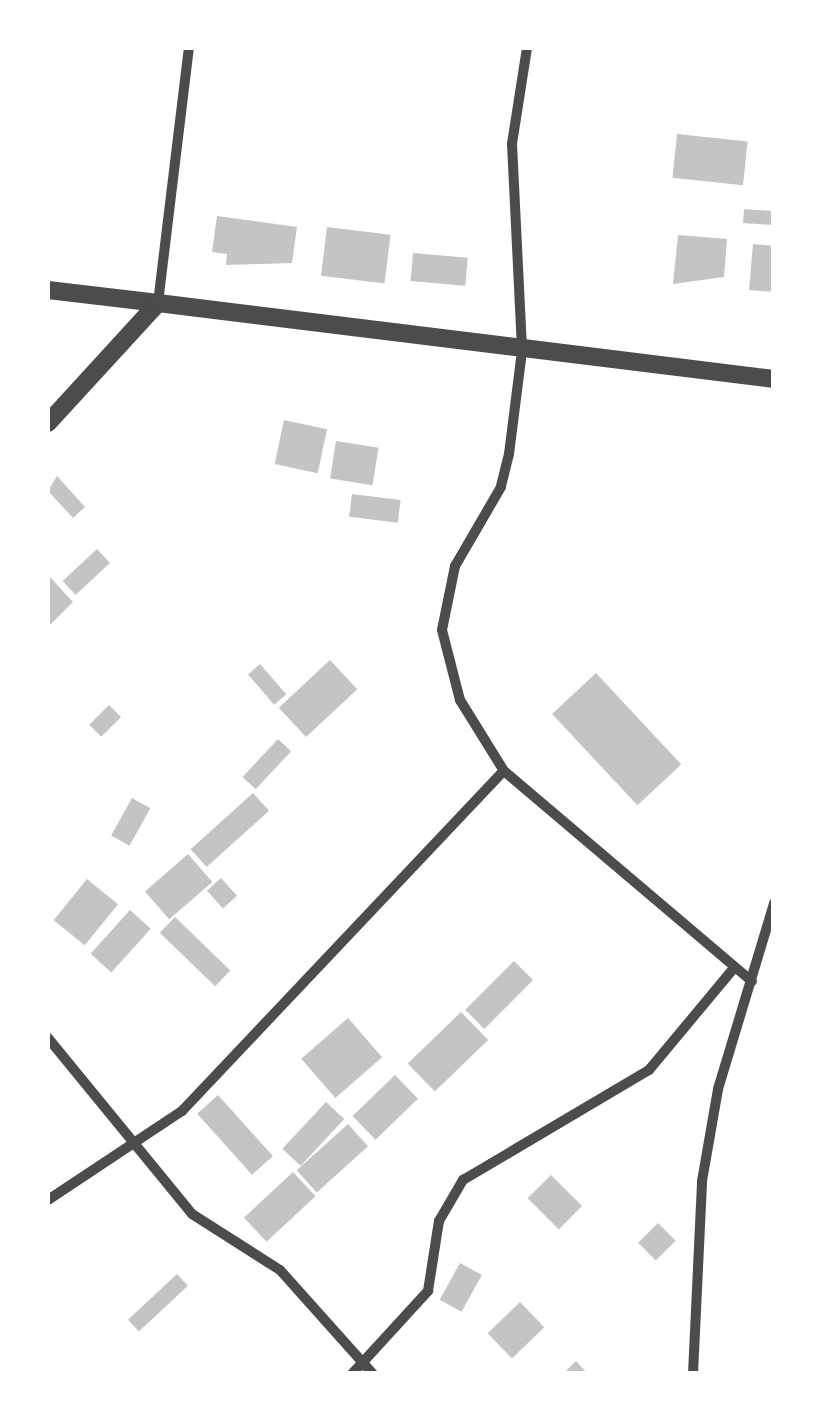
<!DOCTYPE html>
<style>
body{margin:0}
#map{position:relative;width:821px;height:1421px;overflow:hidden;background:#fff;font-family:Quicksand,sans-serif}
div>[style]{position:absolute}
.building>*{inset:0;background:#c4c4c4;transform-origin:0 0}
.minor>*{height:10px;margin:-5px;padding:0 5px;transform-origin:5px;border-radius:5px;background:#4c4c4c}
.tertiary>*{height:18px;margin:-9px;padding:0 9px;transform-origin:9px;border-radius:9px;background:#4c4c4c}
span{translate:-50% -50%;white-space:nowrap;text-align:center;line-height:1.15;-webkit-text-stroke:10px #fff;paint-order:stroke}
.frame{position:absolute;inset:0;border:50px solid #fff;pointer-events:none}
</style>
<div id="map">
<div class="building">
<i style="left:677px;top:134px;width:71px;height:44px;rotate:6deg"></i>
<i style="left:744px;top:209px;width:30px;height:14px;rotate:4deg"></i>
<i style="clip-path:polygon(217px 216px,297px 227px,292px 263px,226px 265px,227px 254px,212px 252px)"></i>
<i style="left:327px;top:227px;width:64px;height:49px;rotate:7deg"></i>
<i style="clip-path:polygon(678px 235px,727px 239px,724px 277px,673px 284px)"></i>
<i style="clip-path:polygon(753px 244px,774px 246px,774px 292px,749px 290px)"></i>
<i style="left:413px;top:253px;width:55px;height:28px;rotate:5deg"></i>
<i style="left:284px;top:420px;width:44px;height:45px;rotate:12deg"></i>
<i style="left:336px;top:441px;width:43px;height:38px;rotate:9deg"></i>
<i style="clip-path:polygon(57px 476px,85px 507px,73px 518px,48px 491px)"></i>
<i style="left:352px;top:494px;width:49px;height:23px;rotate:7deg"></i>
<i style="left:97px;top:549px;width:19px;height:47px;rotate:47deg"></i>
<i style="clip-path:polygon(48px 575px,73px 602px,48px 627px)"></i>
<i style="left:330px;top:660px;width:40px;height:70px;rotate:47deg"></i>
<i style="left:260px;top:664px;width:40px;height:16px;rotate:49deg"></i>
<i style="left:596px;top:673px;width:125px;height:60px;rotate:47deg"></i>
<i style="left:109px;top:705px;width:17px;height:28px;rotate:45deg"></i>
<i style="left:278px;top:739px;width:18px;height:52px;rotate:43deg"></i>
<i style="left:253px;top:793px;width:24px;height:84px;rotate:48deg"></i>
<i style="left:132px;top:798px;width:21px;height:43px;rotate:29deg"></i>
<i style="left:188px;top:854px;width:37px;height:57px;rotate:49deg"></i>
<i style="left:221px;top:878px;width:24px;height:19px;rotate:48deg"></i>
<i style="left:87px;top:879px;width:40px;height:53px;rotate:39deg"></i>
<i style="left:130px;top:910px;width:28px;height:59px;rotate:42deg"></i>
<i style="left:175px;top:917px;width:77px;height:22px;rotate:44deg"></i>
<i style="left:514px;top:961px;width:27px;height:69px;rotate:45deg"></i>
<i style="left:461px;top:1012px;width:39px;height:74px;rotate:46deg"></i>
<i style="left:348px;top:1018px;width:52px;height:62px;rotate:49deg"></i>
<i style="left:395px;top:1075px;width:33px;height:59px;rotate:46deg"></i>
<i style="left:218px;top:1095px;width:82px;height:28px;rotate:48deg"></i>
<i style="left:326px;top:1102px;width:25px;height:64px;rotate:43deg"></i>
<i style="left:348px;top:1124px;width:30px;height:69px;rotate:48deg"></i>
<i style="left:293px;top:1172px;width:33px;height:67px;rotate:47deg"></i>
<i style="left:551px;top:1175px;width:44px;height:33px;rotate:45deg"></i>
<i style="left:658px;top:1223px;width:25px;height:28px;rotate:45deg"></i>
<i style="left:460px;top:1263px;width:25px;height:42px;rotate:29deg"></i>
<i style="left:177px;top:1274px;width:16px;height:67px;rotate:47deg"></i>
<i style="left:520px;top:1302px;width:35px;height:45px;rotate:46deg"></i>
<i style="clip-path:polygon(576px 1361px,588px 1374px,563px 1374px)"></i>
</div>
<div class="minor">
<i style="left:527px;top:48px;width:97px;rotate:98.9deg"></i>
<i style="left:512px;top:144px;width:207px;rotate:87.2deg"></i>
<i style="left:522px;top:351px;width:104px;rotate:97.2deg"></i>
<i style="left:509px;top:454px;width:34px;rotate:104deg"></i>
<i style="left:501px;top:487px;width:91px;rotate:120.2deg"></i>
<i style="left:455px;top:566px;width:65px;rotate:101.5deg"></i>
<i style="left:442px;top:630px;width:72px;rotate:75.6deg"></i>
<i style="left:460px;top:700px;width:84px;rotate:58.2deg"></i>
<i style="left:504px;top:771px;width:325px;rotate:40.3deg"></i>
<i style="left:158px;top:303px;width:257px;rotate:-83.1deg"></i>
<i style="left:48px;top:1038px;width:227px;rotate:50.7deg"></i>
<i style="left:192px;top:1214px;width:104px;rotate:32.5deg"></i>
<i style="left:280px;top:1270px;width:140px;rotate:48.2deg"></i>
<i style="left:48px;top:1200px;width:161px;rotate:-33.6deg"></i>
<i style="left:182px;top:1111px;width:468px;rotate:-46.6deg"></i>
<i style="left:352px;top:1374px;width:113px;rotate:-47.5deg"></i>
<i style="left:428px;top:1291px;width:71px;rotate:-81.1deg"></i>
<i style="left:439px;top:1221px;width:48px;rotate:-59.7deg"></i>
<i style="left:463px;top:1180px;width:216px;rotate:-30.6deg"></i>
<i style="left:649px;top:1070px;width:133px;rotate:-50.2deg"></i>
<i style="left:693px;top:1374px;width:193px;rotate:-87.3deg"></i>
<i style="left:702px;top:1181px;width:93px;rotate:-80.1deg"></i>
<i style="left:718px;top:1089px;width:194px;rotate:-73.2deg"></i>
</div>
<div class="tertiary">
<i style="left:48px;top:290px;width:111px;rotate:6.7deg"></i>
<i style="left:48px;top:423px;width:163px;rotate:-47.5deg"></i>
<i style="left:158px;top:303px;width:621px;rotate:7.03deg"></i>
</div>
<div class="frame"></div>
</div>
